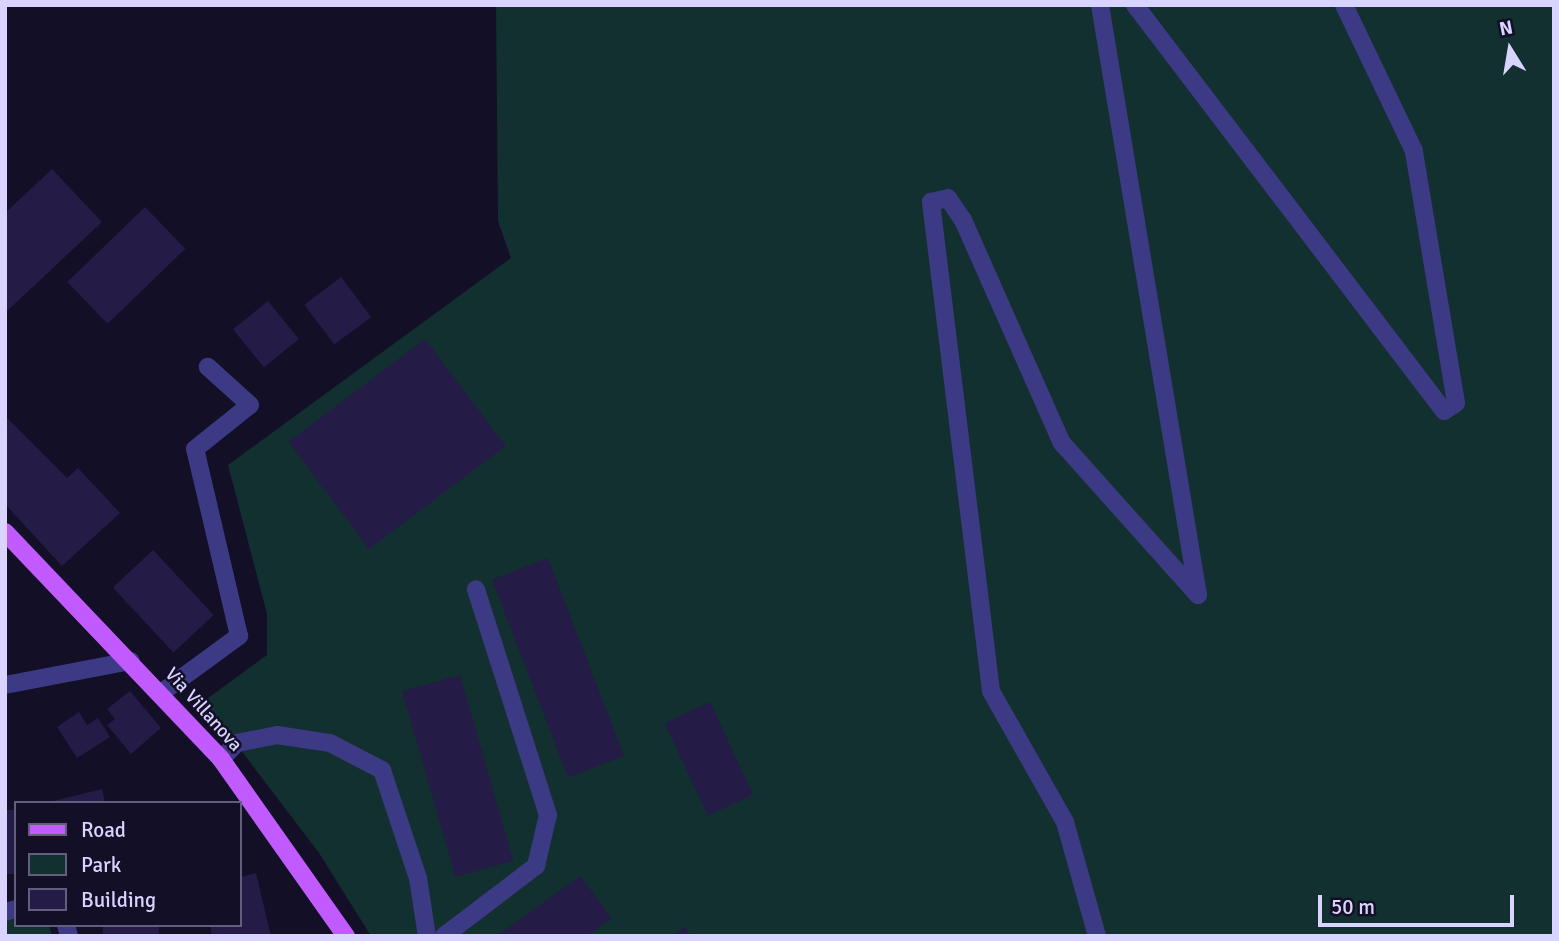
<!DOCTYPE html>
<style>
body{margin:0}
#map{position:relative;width:1559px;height:941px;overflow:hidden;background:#130f26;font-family:Signika,sans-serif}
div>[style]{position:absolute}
.green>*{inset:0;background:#12302f}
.building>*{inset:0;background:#241b47;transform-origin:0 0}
.minor>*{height:18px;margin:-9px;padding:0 9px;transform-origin:9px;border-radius:9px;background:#3d3a85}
.major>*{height:18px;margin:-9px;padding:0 9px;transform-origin:9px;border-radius:9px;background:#c25bff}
span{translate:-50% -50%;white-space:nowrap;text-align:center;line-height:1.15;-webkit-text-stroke:5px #130f26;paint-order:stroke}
.street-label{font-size:19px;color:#d9d4ff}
.frame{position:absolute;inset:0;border:7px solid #d9d4ff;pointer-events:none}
.legend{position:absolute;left:14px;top:801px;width:228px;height:126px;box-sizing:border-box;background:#130f26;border:2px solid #625e7d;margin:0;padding:9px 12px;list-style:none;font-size:21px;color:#d9d4ff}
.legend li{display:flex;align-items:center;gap:14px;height:35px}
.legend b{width:35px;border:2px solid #625e7d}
.north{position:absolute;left:1475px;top:14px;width:70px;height:70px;-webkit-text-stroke:5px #130f26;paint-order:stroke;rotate:349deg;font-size:19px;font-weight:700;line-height:28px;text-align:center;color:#d9d4ff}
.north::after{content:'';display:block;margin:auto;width:24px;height:32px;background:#d9d4ff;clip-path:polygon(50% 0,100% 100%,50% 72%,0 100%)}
.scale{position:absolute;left:1318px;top:895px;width:196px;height:32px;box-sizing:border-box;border:4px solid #d9d4ff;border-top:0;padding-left:9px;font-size:21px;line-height:24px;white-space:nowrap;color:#d9d4ff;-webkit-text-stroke:5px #130f26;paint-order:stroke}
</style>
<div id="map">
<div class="green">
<i style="clip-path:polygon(496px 5px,1554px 5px,1554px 936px,371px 936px,319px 853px,237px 745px,197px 706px,267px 655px,267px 614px,228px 465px,511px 258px,498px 221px)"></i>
<i style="clip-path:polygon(16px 919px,16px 925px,49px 925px,52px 936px,5px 936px,5px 921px)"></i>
</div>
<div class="building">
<i style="clip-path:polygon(52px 169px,102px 222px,5px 313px,5px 213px)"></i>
<i style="left:145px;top:207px;width:58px;height:108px;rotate:46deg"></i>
<i style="left:341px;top:277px;width:50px;height:46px;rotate:53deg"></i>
<i style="left:268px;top:301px;width:49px;height:45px;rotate:51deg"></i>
<i style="left:425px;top:339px;width:134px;height:171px;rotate:53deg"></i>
<i style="clip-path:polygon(5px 416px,67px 478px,78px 468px,120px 513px,62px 566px,5px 504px)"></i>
<i style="left:153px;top:550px;width:89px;height:55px;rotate:47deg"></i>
<i style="left:548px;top:558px;width:212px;height:60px;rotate:69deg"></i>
<i style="left:460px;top:675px;width:193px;height:60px;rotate:74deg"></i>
<i style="clip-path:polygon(130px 691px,161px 728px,131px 754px,107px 725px,115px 719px,107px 709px)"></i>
<i style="left:710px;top:702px;width:102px;height:50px;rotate:65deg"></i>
<i style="clip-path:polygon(79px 712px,87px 725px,98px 718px,110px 737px,77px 758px,57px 727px)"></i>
<i style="clip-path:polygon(102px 789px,105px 803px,49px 803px,49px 802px)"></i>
<i style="left:16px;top:810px;width:64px;height:11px;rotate:90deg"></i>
<i style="clip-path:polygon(256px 873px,271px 936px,212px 936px,210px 925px,240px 925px,240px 877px)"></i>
<i style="clip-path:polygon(580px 876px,612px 918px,587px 936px,497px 936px)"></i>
<i style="left:103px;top:925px;width:56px;height:11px"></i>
<i style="clip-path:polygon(684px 927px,691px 936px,672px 936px)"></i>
</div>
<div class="minor">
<i style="left:1135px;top:5px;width:510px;rotate:52.73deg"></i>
<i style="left:1444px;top:411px;width:14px;rotate:-34deg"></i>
<i style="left:1456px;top:403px;width:255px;rotate:-99.5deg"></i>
<i style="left:1414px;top:151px;width:162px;rotate:-115.6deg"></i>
<i style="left:5px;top:685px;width:128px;rotate:-10.8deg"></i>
<i style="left:161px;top:693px;width:97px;rotate:-36.2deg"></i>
<i style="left:239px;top:636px;width:192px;rotate:-103.2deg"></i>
<i style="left:195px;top:449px;width:70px;rotate:-38.7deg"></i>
<i style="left:250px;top:405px;width:57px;rotate:-137.9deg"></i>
<i style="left:221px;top:759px;width:23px;rotate:-45deg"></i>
<i style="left:237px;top:743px;width:41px;rotate:-11.3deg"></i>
<i style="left:277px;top:735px;width:54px;rotate:8.6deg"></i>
<i style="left:330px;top:743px;width:59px;rotate:27.4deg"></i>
<i style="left:382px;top:770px;width:114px;rotate:71.6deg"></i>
<i style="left:418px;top:878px;width:59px;rotate:81.2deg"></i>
<i style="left:5px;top:912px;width:11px;rotate:-15deg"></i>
<i style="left:66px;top:925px;width:11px;rotate:75deg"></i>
<i style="left:444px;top:936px;width:116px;rotate:-37.3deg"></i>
<i style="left:536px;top:866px;width:52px;rotate:-76.8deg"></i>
<i style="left:548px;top:815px;width:237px;rotate:-107.7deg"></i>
<i style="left:1097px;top:936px;width:118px;rotate:-105.7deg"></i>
<i style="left:1065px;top:822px;width:150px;rotate:-119.5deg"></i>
<i style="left:991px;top:691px;width:493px;rotate:-97deg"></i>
<i style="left:931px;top:202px;width:17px;rotate:-13deg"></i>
<i style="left:948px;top:198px;width:27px;rotate:56deg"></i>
<i style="left:963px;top:220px;width:244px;rotate:66.1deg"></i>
<i style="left:1062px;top:443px;width:204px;rotate:48.2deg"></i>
<i style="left:1198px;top:595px;width:598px;rotate:-99.43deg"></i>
</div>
<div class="major">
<i style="left:5px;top:532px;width:313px;rotate:46.4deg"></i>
<i style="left:221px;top:759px;width:217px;rotate:54.8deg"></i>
</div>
<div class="street-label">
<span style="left:203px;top:710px;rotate:48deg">Via Villanova</span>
</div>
<div class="frame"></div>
<ul class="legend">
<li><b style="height:9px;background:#c25bff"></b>Road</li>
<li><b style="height:19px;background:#12302f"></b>Park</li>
<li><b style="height:19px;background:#241b47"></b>Building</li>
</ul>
<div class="north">N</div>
<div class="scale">50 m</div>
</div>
